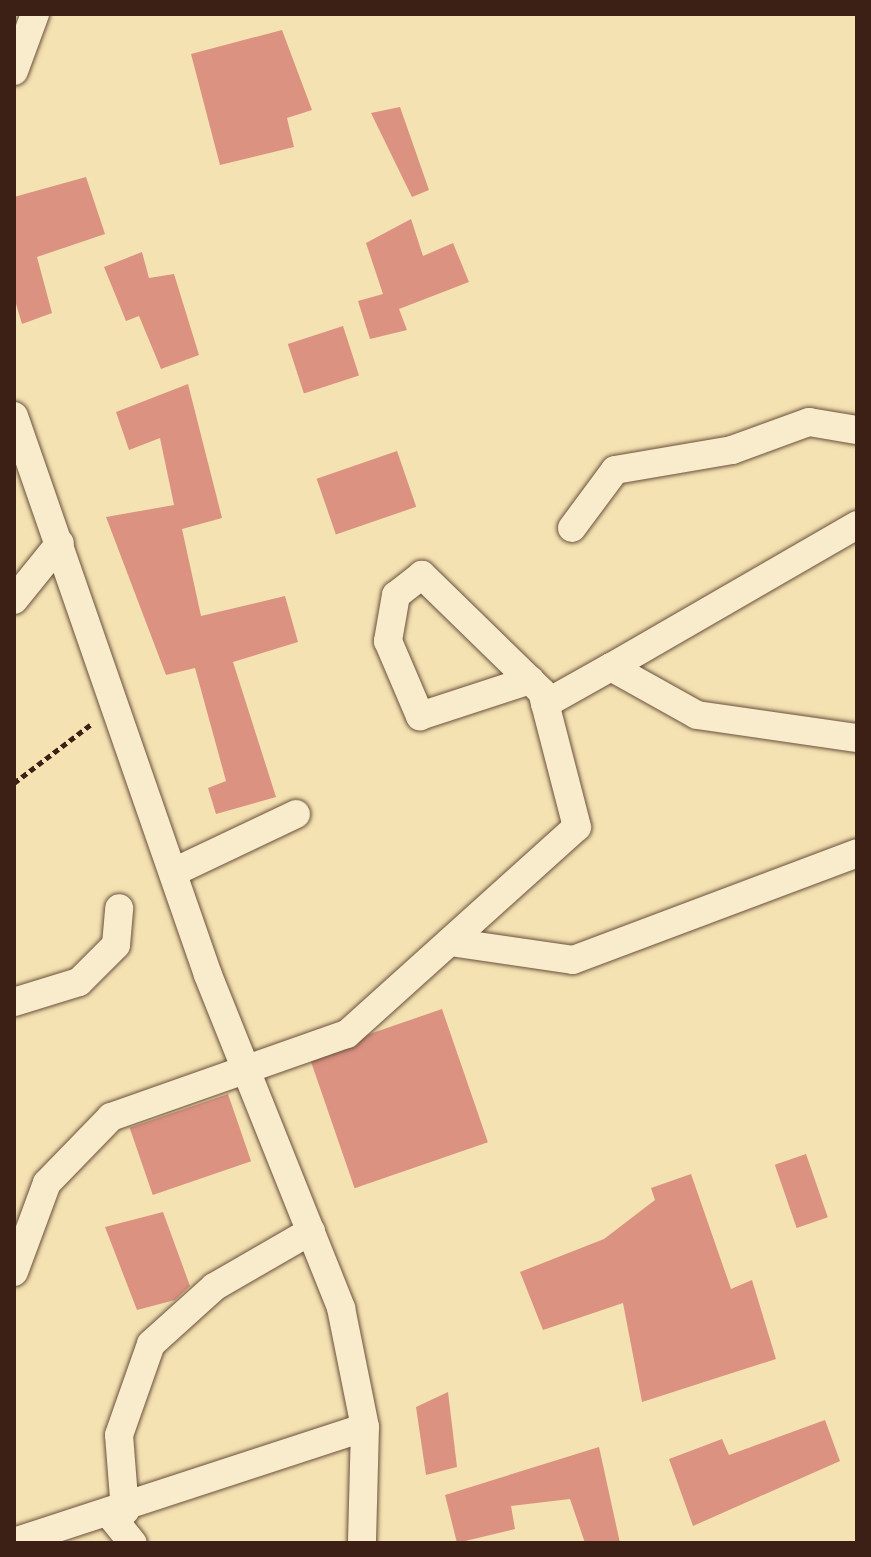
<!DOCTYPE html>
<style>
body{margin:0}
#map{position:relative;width:871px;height:1557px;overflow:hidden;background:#f4e2b2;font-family:Vollkorn,serif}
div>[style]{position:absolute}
.building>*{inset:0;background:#db9281;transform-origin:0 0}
.path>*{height:5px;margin-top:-2.5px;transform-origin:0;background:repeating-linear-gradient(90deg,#3c2015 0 6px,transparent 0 10px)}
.roads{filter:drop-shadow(0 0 2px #6a503c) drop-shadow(0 0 2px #6a503c)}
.minor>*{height:28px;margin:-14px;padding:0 14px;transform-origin:14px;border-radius:14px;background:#f8eccd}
span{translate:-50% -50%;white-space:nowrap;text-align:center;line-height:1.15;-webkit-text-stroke:8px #f8eccd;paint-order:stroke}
.frame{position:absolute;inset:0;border:16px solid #3c2015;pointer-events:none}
</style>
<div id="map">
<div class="building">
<i style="clip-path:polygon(282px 30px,312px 110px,287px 118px,294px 147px,220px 165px,191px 54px)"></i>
<i style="clip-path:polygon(400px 107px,429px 190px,412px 197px,371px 113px)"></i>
<i style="clip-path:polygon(86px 177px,105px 234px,37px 257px,52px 313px,22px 324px,14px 297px,14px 197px)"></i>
<i style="clip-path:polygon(411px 219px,423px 256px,453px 243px,469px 282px,399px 309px,407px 330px,370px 339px,358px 301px,383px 294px,366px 243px)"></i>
<i style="clip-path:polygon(142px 252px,149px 278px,174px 274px,199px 355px,161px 369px,139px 316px,126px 321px,104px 267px)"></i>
<i style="left:343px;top:326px;width:52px;height:58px;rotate:72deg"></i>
<i style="clip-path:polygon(188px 384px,222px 518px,182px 529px,201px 616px,285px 596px,298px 642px,233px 662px,276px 797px,216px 814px,208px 788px,226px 781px,195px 668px,166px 675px,106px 517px,174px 505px,160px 438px,129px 450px,116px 412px)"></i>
<i style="left:397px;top:451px;width:59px;height:85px;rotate:71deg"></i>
<i style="left:442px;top:1009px;width:141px;height:141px;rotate:71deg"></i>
<i style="left:228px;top:1094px;width:71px;height:104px;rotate:71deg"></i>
<i style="left:806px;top:1154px;width:67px;height:33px;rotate:71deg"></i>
<i style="clip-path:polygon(691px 1174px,731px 1289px,752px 1280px,776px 1359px,642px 1402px,623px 1303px,543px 1330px,520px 1272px,604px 1239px,655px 1200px,651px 1188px)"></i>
<i style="clip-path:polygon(163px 1212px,190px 1286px,175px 1300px,137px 1310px,105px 1227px)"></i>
<i style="clip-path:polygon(448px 1392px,457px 1467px,426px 1475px,416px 1407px)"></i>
<i style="clip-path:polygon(825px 1420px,840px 1461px,693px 1526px,669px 1459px,722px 1439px,729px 1455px)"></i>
<i style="clip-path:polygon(599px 1447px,620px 1543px,585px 1543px,570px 1499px,511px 1506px,515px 1529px,457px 1543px,445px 1495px)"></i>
</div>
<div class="path">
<i style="left:14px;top:783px;width:96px;rotate:-37.3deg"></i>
</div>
<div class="roads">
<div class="minor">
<i style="left:14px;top:71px;width:61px;rotate:-69.8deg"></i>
<i style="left:14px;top:416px;width:592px;rotate:70.86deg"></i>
<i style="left:208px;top:975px;width:359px;rotate:68.2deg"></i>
<i style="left:341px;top:1308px;width:121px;rotate:78.6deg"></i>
<i style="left:365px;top:1427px;width:116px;rotate:91.5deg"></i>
<i style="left:572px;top:528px;width:72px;rotate:-53.4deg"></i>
<i style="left:615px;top:470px;width:119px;rotate:-9.7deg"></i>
<i style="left:732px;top:450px;width:82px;rotate:-20deg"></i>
<i style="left:809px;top:422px;width:49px;rotate:9.5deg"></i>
<i style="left:14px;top:600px;width:73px;rotate:-51.1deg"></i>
<i style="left:611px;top:667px;width:284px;rotate:-30deg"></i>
<i style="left:545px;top:704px;width:76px;rotate:-29.3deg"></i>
<i style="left:611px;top:667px;width:98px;rotate:29.2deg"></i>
<i style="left:697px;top:715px;width:162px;rotate:8.2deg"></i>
<i style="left:174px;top:872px;width:135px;rotate:-25.4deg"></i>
<i style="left:450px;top:942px;width:124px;rotate:8.3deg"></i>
<i style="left:573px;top:960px;width:303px;rotate:-20.6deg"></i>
<i style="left:14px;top:1002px;width:68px;rotate:-17.1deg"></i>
<i style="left:79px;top:982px;width:52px;rotate:-45deg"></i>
<i style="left:116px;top:945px;width:37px;rotate:-85deg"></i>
<i style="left:14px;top:1272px;width:95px;rotate:-69.7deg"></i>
<i style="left:47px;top:1183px;width:92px;rotate:-45.9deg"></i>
<i style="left:111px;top:1117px;width:250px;rotate:-19.4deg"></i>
<i style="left:347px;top:1034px;width:309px;rotate:-42deg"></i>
<i style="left:577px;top:827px;width:139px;rotate:-104.5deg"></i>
<i style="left:542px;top:692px;width:168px;rotate:-135.7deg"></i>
<i style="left:422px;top:575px;width:33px;rotate:142deg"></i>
<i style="left:396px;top:595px;width:47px;rotate:99.9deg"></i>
<i style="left:388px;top:641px;width:82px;rotate:66.9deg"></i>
<i style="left:420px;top:716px;width:116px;rotate:-18.1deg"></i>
<i style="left:125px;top:1511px;width:76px;rotate:-94.5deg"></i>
<i style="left:119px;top:1435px;width:96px;rotate:-70.6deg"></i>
<i style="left:151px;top:1344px;width:85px;rotate:-42.1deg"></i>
<i style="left:214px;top:1287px;width:112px;rotate:-30deg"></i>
<i style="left:110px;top:1515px;width:36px;rotate:51deg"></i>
<i style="left:14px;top:1542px;width:369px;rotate:-18.1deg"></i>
</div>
</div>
<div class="frame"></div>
</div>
